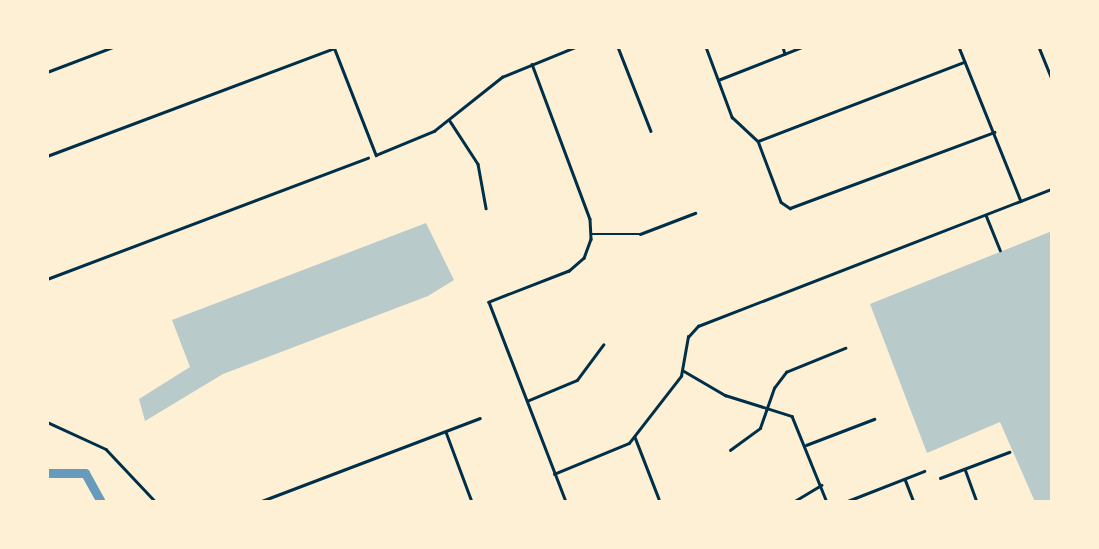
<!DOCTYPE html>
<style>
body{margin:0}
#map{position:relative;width:1099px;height:549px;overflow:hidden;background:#fdf0d5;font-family:"Zilla Slab",serif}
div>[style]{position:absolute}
.green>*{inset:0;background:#b9caca}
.river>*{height:9px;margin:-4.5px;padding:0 4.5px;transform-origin:4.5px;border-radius:4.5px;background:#669bbc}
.minor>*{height:2.5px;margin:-1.25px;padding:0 1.25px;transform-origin:1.25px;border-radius:1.25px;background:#003049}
.tertiary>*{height:2.5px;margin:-1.25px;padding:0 1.25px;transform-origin:1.25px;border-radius:1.25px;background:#003049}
span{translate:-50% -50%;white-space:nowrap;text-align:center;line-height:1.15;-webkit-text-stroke:7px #fdf0d5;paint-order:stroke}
.frame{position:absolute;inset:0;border:49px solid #fdf0d5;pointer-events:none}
</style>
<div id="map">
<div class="green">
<i style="clip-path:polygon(426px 223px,454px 280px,428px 296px,223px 374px,145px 421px,139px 399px,190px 367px,172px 320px)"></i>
<i style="clip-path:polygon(1052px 231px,1052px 502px,1035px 502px,1000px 422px,927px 453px,870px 304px)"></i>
</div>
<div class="river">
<i style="left:47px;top:473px;width:38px"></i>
<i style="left:85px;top:473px;width:33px;rotate:61deg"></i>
</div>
<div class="minor">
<i style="left:334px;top:47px;width:116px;rotate:68.7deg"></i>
<i style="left:376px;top:155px;width:63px;rotate:-22.5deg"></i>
<i style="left:434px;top:131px;width:87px;rotate:-38.5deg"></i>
<i style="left:502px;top:77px;width:79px;rotate:-22.3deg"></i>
<i style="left:618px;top:47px;width:90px;rotate:68.6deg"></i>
<i style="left:706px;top:47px;width:75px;rotate:69.6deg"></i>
<i style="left:732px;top:117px;width:35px;rotate:43deg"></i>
<i style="left:758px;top:141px;width:65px;rotate:69.3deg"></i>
<i style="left:781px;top:202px;width:11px;rotate:34deg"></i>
<i style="left:790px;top:208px;width:218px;rotate:-20.4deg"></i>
<i style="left:783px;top:47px;width:7px;rotate:74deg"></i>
<i style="left:959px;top:47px;width:166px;rotate:68.1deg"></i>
<i style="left:532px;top:64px;width:165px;rotate:69.5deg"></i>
<i style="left:590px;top:219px;width:20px;rotate:87deg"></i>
<i style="left:591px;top:239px;width:20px;rotate:110deg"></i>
<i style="left:584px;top:258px;width:20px;rotate:139deg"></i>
<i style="left:569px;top:271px;width:86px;rotate:158.8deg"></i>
<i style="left:489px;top:302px;width:214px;rotate:68.9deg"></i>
<i style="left:47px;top:72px;width:71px;rotate:-20.7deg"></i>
<i style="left:718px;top:80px;width:90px;rotate:-21.4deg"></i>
<i style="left:450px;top:121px;width:51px;rotate:56.9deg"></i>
<i style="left:478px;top:164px;width:45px;rotate:79.7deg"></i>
<i style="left:758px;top:141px;width:221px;rotate:-21deg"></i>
<i style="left:47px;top:156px;width:307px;rotate:-20.6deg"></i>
<i style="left:986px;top:215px;width:38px;rotate:68deg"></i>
<i style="left:592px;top:234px;width:48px"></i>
<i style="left:640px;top:234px;width:59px;rotate:-20.9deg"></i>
<i style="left:47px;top:279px;width:343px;rotate:-20.7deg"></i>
<i style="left:684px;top:371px;width:48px;rotate:30.3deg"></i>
<i style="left:725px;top:395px;width:70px;rotate:17.4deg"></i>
<i style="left:792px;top:416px;width:93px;rotate:67.9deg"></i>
<i style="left:527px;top:401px;width:54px;rotate:-22.8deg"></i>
<i style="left:577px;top:380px;width:44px;rotate:-53.4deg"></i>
<i style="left:446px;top:432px;width:75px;rotate:69.6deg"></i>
<i style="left:635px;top:437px;width:66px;rotate:68.8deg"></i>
<i style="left:806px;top:445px;width:73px;rotate:-20.9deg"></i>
<i style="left:730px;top:450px;width:37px;rotate:-36deg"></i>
<i style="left:760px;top:428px;width:42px;rotate:-70.7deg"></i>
<i style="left:774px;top:388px;width:20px;rotate:-53deg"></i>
<i style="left:786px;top:372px;width:64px;rotate:-22.1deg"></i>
<i style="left:965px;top:469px;width:35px;rotate:70deg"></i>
<i style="left:554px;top:474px;width:81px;rotate:-22.5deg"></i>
<i style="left:629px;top:443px;width:85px;rotate:-52.2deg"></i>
<i style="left:681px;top:376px;width:40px;rotate:-80deg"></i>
<i style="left:688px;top:337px;width:15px;rotate:-48deg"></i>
<i style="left:698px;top:326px;width:380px;rotate:-21.2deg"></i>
<i style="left:940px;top:478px;width:74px;rotate:-20.6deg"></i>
<i style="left:905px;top:479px;width:25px;rotate:69deg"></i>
<i style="left:259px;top:502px;width:236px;rotate:-20.8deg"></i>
<i style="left:793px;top:502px;width:33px;rotate:-31deg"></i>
<i style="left:845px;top:502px;width:85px;rotate:-21.4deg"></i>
</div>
<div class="tertiary">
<i style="left:1039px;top:47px;width:35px;rotate:68deg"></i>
<i style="left:47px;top:422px;width:65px;rotate:24.6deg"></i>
<i style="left:106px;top:449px;width:73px;rotate:46.7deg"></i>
</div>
<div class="frame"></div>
</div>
